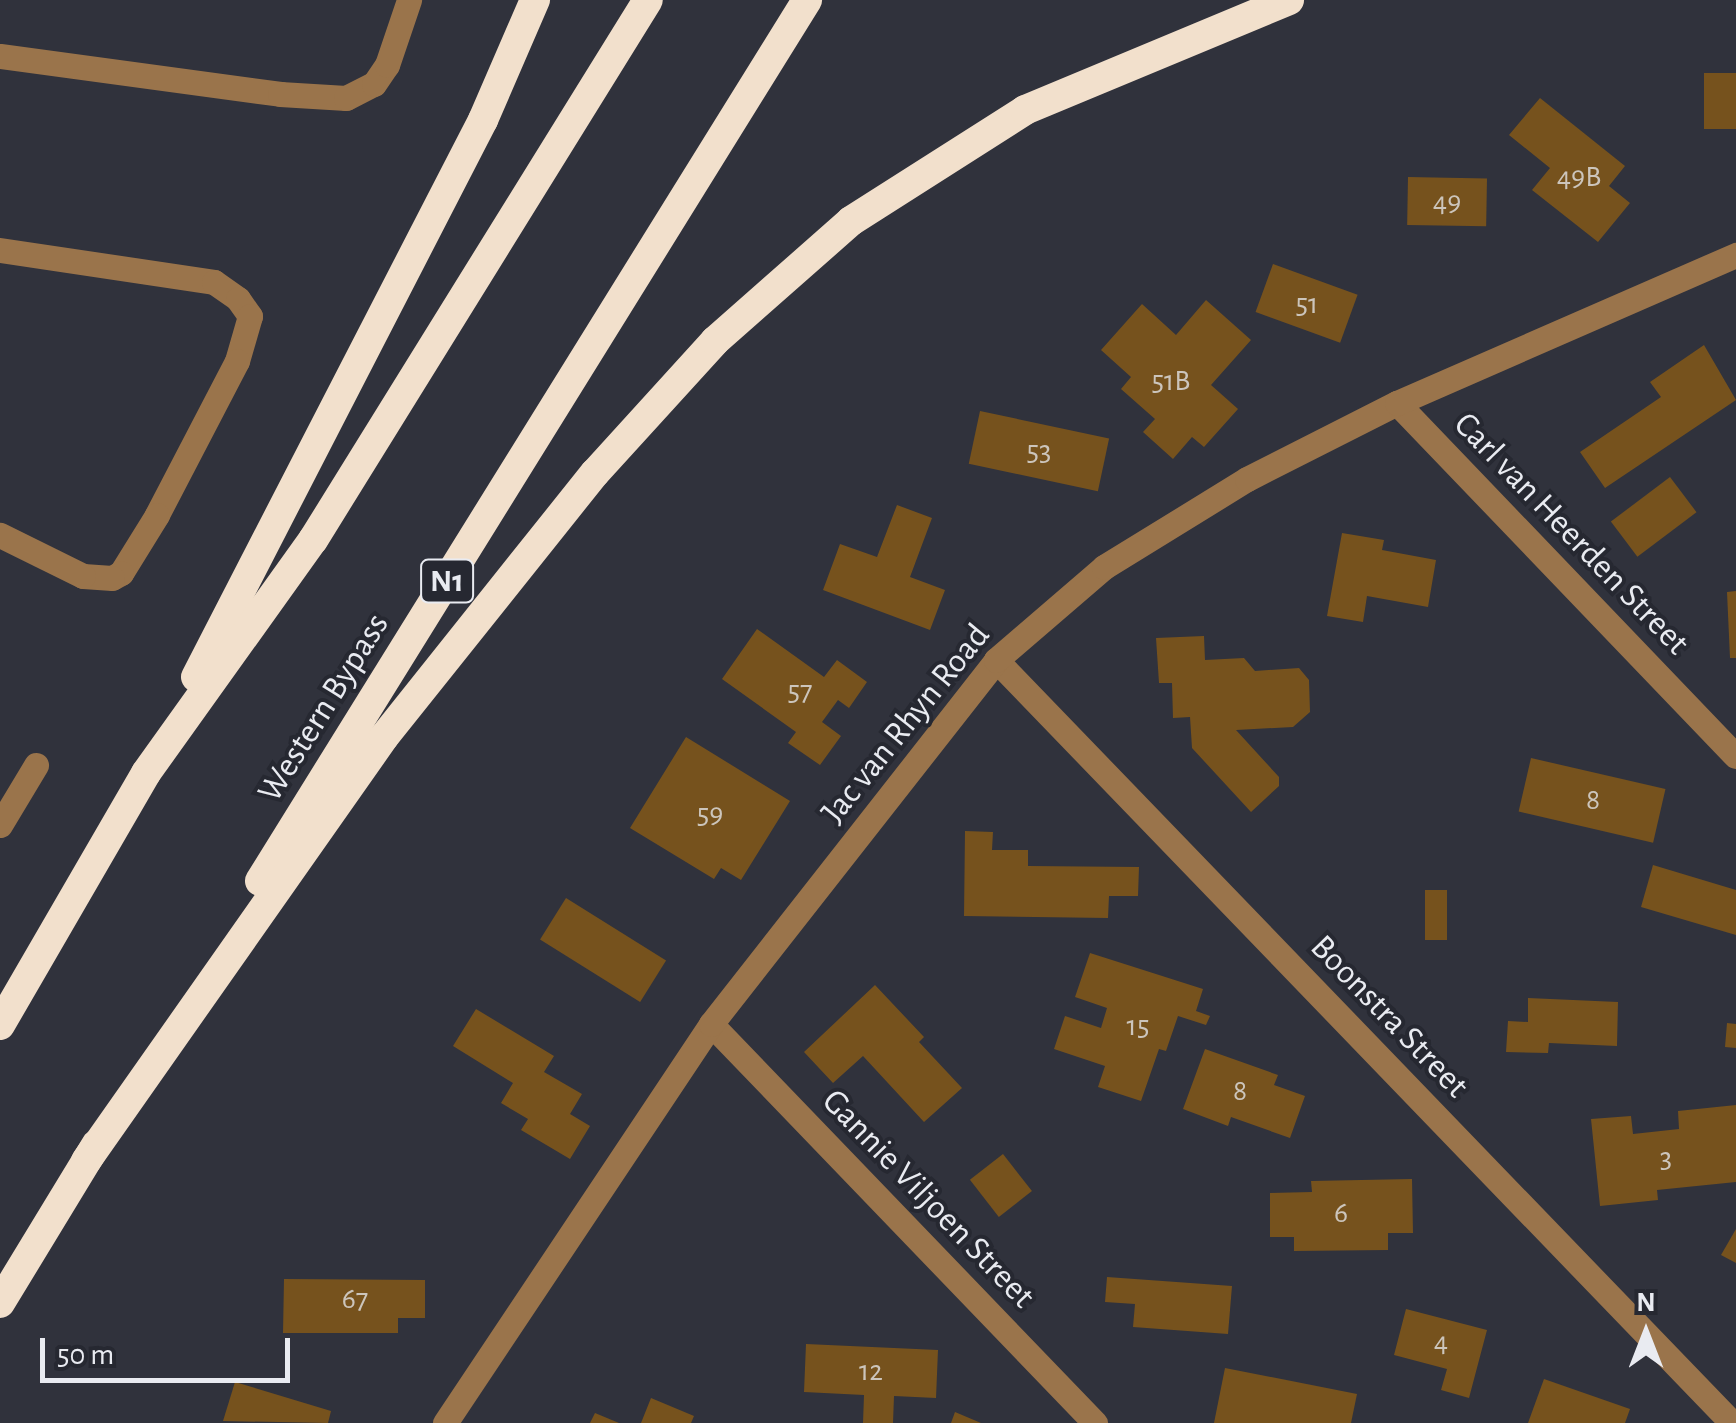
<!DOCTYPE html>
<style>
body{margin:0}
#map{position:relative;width:1736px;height:1423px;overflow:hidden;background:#30323c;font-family:"Alegreya Sans",sans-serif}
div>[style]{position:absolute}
.building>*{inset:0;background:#76521d;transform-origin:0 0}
.minor>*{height:25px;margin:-12.5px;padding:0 12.5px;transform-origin:12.5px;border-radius:12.5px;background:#9a744b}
.highway>*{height:30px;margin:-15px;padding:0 15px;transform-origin:15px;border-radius:15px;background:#f2e0cc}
span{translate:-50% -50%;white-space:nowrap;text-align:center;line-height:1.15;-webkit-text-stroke:8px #262831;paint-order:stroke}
.number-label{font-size:30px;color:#ccc5bc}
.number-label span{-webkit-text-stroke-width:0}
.shield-label span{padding:2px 8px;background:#262831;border:2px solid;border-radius:8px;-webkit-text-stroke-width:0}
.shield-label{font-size:32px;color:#e9ebf1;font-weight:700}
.street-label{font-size:35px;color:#e9ebf1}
.north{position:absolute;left:1596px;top:1283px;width:100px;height:100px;-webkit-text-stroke:8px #262831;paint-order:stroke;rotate:0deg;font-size:28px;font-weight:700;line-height:40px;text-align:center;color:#e9ebf1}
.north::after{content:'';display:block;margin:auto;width:35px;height:45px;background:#e9ebf1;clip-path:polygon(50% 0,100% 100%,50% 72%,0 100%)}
.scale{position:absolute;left:40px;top:1338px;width:250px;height:45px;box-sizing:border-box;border:5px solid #e9ebf1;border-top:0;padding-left:12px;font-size:30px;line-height:35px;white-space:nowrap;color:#e9ebf1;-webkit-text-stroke:8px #262831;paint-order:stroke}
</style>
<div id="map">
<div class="building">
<i style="left:1736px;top:73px;width:56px;height:32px;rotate:90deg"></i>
<i style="clip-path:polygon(1540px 98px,1625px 166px,1609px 186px,1630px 203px,1598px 242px,1532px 190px,1550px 168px,1509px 135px)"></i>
<i style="left:1408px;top:177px;width:79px;height:48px;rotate:1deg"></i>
<i style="left:1273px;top:264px;width:90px;height:51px;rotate:20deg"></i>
<i style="clip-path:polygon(1206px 300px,1251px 340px,1211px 385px,1238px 409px,1204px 447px,1192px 437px,1173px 459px,1143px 432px,1155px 419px,1121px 389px,1131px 377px,1101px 350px,1142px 304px,1176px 335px)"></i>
<i style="clip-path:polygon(1704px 345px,1736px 400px,1605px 488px,1580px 452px,1661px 397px,1650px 382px)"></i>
<i style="left:980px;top:411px;width:132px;height:54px;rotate:12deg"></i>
<i style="left:1670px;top:477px;width:44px;height:74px;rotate:53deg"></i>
<i style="clip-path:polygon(897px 505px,932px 518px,910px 577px,945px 590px,930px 630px,823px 590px,840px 544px,877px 557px)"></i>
<i style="clip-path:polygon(1342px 533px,1384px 540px,1382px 550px,1436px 560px,1428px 607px,1367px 596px,1363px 622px,1327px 616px)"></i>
<i style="clip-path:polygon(1736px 591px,1736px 658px,1730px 658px,1727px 592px)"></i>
<i style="clip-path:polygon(757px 629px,824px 677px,837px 660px,867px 682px,849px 708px,838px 700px,822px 722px,841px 736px,820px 765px,788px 743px,796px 732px,722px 679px)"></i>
<i style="clip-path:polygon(1204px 636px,1205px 660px,1244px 658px,1255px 671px,1299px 668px,1309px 680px,1310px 712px,1293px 727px,1236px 730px,1279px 777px,1279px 786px,1251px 812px,1192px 748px,1190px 717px,1173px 718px,1172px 683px,1159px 683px,1156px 638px)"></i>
<i style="clip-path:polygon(686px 737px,790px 801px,741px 880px,721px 868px,714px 879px,630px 828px)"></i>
<i style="left:1531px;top:758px;width:138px;height:55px;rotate:13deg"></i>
<i style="clip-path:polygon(965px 831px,993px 832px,992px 850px,1028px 850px,1028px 866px,1139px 867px,1138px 896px,1109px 896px,1108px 918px,964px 916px)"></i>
<i style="clip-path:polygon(1653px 865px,1736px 890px,1736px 935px,1641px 907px)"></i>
<i style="left:1425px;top:890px;width:22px;height:50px"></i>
<i style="left:566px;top:898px;width:118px;height:49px;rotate:32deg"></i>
<i style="clip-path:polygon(1090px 953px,1203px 989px,1196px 1011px,1210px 1016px,1206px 1025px,1178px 1016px,1166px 1051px,1159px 1049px,1141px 1101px,1098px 1087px,1105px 1066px,1054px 1049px,1065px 1016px,1101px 1028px,1107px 1008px,1075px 997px)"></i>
<i style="clip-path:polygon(875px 985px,924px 1037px,919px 1042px,962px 1088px,924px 1122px,863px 1056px,833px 1083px,804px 1052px)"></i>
<i style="clip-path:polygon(1528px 998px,1618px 1002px,1617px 1046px,1549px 1043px,1548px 1053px,1506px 1052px,1508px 1021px,1528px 1022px)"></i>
<i style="clip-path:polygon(476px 1009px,554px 1056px,544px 1072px,582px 1094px,570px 1114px,590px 1126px,570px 1159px,521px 1130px,528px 1119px,501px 1103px,513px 1083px,453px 1046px)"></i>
<i style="clip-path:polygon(1727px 1023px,1736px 1024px,1736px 1048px,1725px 1047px)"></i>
<i style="clip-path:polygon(1205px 1049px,1278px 1075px,1274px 1085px,1305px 1096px,1290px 1138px,1231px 1117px,1228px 1126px,1183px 1109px)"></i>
<i style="clip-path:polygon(1736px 1105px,1736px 1182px,1657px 1190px,1658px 1200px,1600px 1206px,1591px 1119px,1631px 1116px,1633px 1134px,1679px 1129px,1678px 1111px)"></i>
<i style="left:1003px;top:1154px;width:47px;height:42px;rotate:52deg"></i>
<i style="clip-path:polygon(1412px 1179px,1413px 1233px,1388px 1233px,1388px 1250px,1294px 1251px,1294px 1237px,1270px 1237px,1270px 1193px,1312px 1192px,1311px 1181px)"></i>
<i style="clip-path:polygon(1736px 1229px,1736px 1263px,1721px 1255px)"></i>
<i style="clip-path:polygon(1107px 1277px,1232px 1286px,1228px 1334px,1133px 1327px,1135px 1304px,1105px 1302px)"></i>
<i style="clip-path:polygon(284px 1279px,425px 1280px,425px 1318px,398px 1318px,398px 1333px,283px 1333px)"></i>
<i style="clip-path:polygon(1406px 1309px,1487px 1330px,1469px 1398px,1441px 1390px,1447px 1369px,1394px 1355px)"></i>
<i style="clip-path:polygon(806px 1344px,938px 1350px,936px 1398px,894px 1396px,893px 1423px,863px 1423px,864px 1395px,804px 1392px)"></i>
<i style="clip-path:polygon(1225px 1368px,1357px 1394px,1351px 1423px,1214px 1423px)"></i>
<i style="clip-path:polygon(1544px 1379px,1630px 1409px,1625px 1423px,1528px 1423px)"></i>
<i style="clip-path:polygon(235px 1382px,331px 1411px,328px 1423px,223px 1421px)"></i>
<i style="clip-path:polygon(651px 1398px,694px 1416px,691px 1423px,641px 1423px)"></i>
<i style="clip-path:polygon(955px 1412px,981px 1423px,951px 1423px)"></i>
<i style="clip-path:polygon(595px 1413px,619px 1423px,590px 1423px)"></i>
</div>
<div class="minor">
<i style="left:0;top:56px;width:283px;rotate:7.7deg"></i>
<i style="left:280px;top:94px;width:66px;rotate:3.5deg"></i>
<i style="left:346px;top:98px;width:31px;rotate:-27deg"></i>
<i style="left:374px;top:84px;width:23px;rotate:-56deg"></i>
<i style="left:387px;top:65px;width:69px;rotate:-71.3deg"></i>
<i style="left:0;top:250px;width:216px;rotate:8.5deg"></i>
<i style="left:214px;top:282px;width:29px;rotate:35deg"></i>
<i style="left:238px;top:299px;width:21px;rotate:55deg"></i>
<i style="left:250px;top:316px;width:47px;rotate:106.1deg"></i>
<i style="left:237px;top:361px;width:174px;rotate:117.5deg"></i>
<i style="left:157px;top:515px;width:68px;rotate:121.8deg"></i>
<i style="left:121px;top:573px;width:10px;rotate:151deg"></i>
<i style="left:112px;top:578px;width:29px;rotate:-176deg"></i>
<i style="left:83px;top:576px;width:93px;rotate:-153.7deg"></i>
<i style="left:1397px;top:403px;width:489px;rotate:46.2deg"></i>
<i style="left:996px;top:660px;width:1060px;rotate:46.03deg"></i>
<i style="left:0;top:825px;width:70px;rotate:-59deg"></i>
<i style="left:711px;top:1024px;width:554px;rotate:46.1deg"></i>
<i style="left:445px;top:1423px;width:480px;rotate:-56.3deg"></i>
<i style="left:711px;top:1024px;width:462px;rotate:-51.9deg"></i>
<i style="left:996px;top:660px;width:143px;rotate:-40.7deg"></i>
<i style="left:1104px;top:567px;width:168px;rotate:-31.6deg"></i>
<i style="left:1247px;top:479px;width:168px;rotate:-26.9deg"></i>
<i style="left:1397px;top:403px;width:370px;rotate:-23.6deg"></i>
</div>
<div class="highway">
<i style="left:196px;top:677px;width:627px;rotate:-62.74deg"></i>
<i style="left:483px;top:120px;width:131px;rotate:-66.6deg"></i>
<i style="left:260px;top:881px;width:1037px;rotate:-58.16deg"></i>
<i style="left:0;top:1025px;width:291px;rotate:-59.9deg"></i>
<i style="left:146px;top:773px;width:287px;rotate:-54.4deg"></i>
<i style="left:313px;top:540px;width:635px;rotate:-58.19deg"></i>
<i style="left:86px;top:1161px;width:518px;rotate:-54.9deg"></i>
<i style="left:384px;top:737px;width:338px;rotate:-51.4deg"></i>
<i style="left:595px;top:473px;width:178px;rotate:-47.7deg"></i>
<i style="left:715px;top:341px;width:181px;rotate:-41.4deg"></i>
<i style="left:851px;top:221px;width:206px;rotate:-32.5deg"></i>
<i style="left:1025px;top:110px;width:286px;rotate:-22.6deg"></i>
<i style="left:0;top:1303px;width:185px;rotate:-58.7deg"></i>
</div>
<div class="number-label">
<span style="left:1579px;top:177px">49B</span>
<span style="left:1447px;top:202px">49</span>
<span style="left:1307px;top:304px">51</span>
<span style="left:1171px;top:381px">51B</span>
<span style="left:1039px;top:451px">53</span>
<span style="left:800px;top:691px">57</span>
<span style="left:1593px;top:800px">8</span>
<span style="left:710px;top:814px">59</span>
<span style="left:1138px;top:1026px">15</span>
<span style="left:1240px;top:1091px">8</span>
<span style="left:1666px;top:1158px">3</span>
<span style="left:1341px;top:1213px">6</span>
<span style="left:355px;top:1299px">67</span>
<span style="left:1441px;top:1342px">4</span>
<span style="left:871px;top:1371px">12</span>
</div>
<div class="shield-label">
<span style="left:447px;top:581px">N1</span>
</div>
<div class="street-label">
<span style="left:1571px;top:534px;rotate:46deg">Carl van Heerden Street</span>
<span style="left:324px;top:708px;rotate:-58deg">Western Bypass</span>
<span style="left:906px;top:724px;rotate:-51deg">Jac van Rhyn Road</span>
<span style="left:1389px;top:1017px;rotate:46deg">Boonstra Street</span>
<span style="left:928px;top:1199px;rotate:46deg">Gannie Viljoen Street</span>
</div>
<div class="north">N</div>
<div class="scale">50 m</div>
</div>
